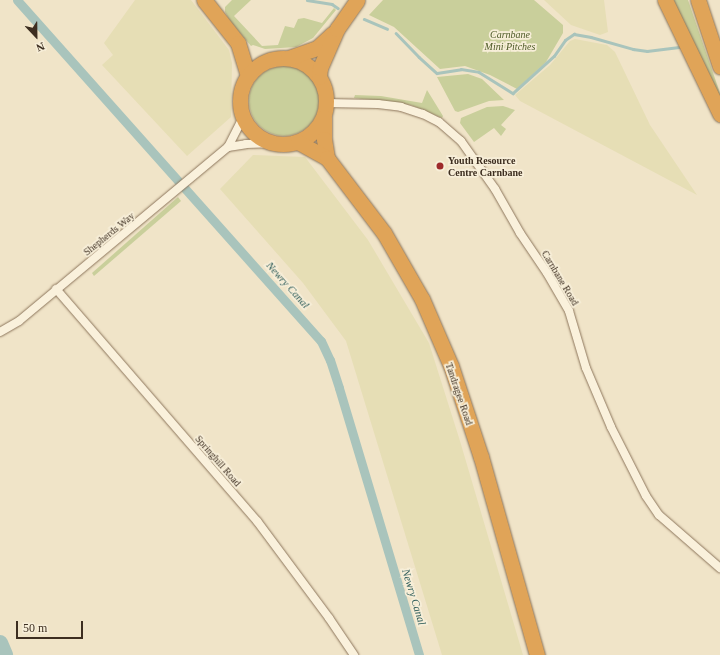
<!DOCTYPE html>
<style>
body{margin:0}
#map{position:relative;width:720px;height:655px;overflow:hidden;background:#f0e4c8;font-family:Georgia,serif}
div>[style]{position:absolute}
.farmland>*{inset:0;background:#e6deb5}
.green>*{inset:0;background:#c9cf9b}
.round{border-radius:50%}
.stream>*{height:2.5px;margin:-1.25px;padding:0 1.25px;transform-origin:1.25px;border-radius:1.25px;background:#a9c4bc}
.canal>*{height:9px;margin:-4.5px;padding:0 4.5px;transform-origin:4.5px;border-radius:4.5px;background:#a9c4bc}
.river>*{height:16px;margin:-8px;padding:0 8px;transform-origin:8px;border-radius:8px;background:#a9c4bc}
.roads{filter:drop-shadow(0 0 1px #8d765c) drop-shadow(0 0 1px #8d765c)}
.street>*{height:8px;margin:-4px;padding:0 4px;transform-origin:4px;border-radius:4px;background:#faf1dc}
.highway>*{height:15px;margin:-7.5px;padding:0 7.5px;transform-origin:7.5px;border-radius:7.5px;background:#e0a458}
.highway>.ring{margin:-7.5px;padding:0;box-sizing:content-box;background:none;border:15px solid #e0a458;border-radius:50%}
.dots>*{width:11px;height:11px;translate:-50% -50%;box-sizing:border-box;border:2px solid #f7eed8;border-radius:50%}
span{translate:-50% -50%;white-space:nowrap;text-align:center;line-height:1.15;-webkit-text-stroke:3.5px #f7eed8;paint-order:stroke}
.park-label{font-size:10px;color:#4d5a26;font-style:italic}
.poi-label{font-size:10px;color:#3d2e20;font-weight:700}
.left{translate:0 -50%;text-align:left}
.street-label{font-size:10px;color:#3d2e20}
.water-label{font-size:11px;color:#2f5d5a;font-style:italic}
.north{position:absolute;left:16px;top:16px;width:40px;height:40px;-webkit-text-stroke:3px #f7eed8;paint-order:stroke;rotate:158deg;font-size:11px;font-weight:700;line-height:16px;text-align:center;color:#3d2e20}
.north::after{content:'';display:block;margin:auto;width:14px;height:18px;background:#3d2e20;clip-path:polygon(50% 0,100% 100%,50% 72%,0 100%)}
.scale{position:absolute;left:16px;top:621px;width:67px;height:18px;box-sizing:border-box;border:2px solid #3d2e20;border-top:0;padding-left:5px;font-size:12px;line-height:14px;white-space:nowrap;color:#3d2e20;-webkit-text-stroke:3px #f7eed8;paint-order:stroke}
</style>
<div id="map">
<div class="farmland">
<i style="clip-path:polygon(135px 0,191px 0,229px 50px,232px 63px,231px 117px,187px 156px,102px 65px,113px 55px,104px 43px)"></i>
<i style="clip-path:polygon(544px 0,604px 0,608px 32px,600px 35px,571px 25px)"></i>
<i style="clip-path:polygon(575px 39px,607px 45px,615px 52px,650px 125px,697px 195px,520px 101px,515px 95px,550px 65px,570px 41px)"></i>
<i style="clip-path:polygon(253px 155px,305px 157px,368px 240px,429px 343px,460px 441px,523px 655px,442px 655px,346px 341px,303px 283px,220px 189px)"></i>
</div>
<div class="green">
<i style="clip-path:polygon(232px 0,251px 0,234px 16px,262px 46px,278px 45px,285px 26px,294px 28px,298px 19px,304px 18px,322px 23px,334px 8px,336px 10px,313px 38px,296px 47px,265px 49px,253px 45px,251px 46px,230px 21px,225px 12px,225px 7px)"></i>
<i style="clip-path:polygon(383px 0,534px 0,563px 25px,563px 33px,546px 62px,517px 89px,490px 75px,465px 66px,440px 69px,394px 27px,369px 15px)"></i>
<i style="clip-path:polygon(669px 0,688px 0,720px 93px,720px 102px)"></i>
<i class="round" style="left:249px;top:66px;width:70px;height:70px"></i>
<i style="clip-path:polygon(468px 74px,482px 79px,504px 100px,489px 101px,458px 112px,455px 111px,437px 77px)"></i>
<i style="clip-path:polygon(427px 90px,443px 116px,442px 118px,411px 105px,354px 98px,355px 95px,381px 96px,422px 103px)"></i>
<i style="clip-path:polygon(503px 106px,515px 110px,501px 125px,506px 129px,501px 136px,494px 128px,474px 142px,460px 123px,461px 118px,487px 107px)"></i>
<i style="clip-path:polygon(178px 197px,181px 201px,94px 276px,92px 273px)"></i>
</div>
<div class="stream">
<i style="left:307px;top:0;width:25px;rotate:9deg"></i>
<i style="left:332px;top:4px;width:7px;rotate:34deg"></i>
<i style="left:364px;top:19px;width:25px;rotate:23deg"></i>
<i style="left:396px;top:33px;width:33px;rotate:46deg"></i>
<i style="left:419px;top:57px;width:24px;rotate:42deg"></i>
<i style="left:437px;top:73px;width:24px;rotate:-9deg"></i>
<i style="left:461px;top:69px;width:18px;rotate:9deg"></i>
<i style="left:479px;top:72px;width:40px;rotate:32deg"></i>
<i style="left:513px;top:93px;width:55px;rotate:-42.1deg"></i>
<i style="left:554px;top:56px;width:19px;rotate:-55deg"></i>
<i style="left:565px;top:40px;width:11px;rotate:-34deg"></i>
<i style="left:574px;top:34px;width:17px;rotate:10deg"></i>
<i style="left:591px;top:37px;width:44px;rotate:15.9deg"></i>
<i style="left:633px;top:49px;width:14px;rotate:8deg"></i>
<i style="left:647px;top:51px;width:34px;rotate:-7deg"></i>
</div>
<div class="canal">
<i style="left:17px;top:0;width:457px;rotate:48.3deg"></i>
<i style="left:321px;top:341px;width:21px;rotate:65deg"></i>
<i style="left:330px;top:360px;width:29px;rotate:72deg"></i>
<i style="left:339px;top:388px;width:279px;rotate:73.3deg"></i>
</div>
<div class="river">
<i style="left:0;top:643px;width:13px;rotate:67deg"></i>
</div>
<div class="roads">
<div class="street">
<i style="left:326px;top:103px;width:52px;rotate:1.1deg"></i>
<i style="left:378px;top:104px;width:23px;rotate:7deg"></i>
<i style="left:401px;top:107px;width:23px;rotate:18deg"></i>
<i style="left:423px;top:114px;width:18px;rotate:27deg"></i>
<i style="left:439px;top:122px;width:29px;rotate:41deg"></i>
<i style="left:461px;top:141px;width:59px;rotate:54.7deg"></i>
<i style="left:495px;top:189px;width:51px;rotate:60.4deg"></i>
<i style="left:520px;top:233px;width:48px;rotate:56deg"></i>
<i style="left:547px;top:273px;width:44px;rotate:59.9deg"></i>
<i style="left:569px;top:311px;width:59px;rotate:73.4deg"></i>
<i style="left:586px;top:368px;width:64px;rotate:67deg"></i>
<i style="left:611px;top:427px;width:77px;rotate:63.1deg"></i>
<i style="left:646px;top:496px;width:23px;rotate:56deg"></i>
<i style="left:659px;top:515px;width:81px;rotate:41deg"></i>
<i style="left:228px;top:147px;width:18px;rotate:-9deg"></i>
<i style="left:246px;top:144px;width:24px;rotate:-2deg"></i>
<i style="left:56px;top:289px;width:307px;rotate:49.1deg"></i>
<i style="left:257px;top:521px;width:121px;rotate:53.4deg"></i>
<i style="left:329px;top:618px;width:45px;rotate:56deg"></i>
<i style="left:0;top:332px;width:22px;rotate:-30deg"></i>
<i style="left:19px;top:321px;width:272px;rotate:-39.8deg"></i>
<i style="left:228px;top:147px;width:33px;rotate:-63deg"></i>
</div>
<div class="highway">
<i style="left:204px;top:0;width:55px;rotate:51.7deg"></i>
<i style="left:238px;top:43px;width:34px;rotate:73deg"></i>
<i style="left:665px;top:0;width:127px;rotate:64.2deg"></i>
<i style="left:698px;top:0;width:70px;rotate:71.6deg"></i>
<i class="ring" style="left:240px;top:58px;width:71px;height:71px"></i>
<i style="left:288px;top:58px;width:31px;rotate:-19deg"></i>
<i style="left:317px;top:48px;width:21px;rotate:-43deg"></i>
<i style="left:319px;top:77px;width:9px;rotate:-84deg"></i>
<i style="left:320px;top:68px;width:43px;rotate:-66.4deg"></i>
<i style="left:337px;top:29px;width:35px;rotate:-55deg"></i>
<i style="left:324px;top:117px;width:22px;rotate:90deg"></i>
<i style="left:324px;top:139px;width:19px;rotate:81deg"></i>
<i style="left:298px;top:142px;width:33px;rotate:29deg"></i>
<i style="left:327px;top:158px;width:94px;rotate:52.8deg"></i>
<i style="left:384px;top:233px;width:76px;rotate:60.1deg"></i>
<i style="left:422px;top:299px;width:73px;rotate:66.6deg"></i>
<i style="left:451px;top:366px;width:96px;rotate:71.8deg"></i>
<i style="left:481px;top:457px;width:206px;rotate:74.2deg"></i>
</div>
</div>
<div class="dots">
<i style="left:440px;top:166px;background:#9e2a2b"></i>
</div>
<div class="park-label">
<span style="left:510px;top:40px">Carnbane<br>Mini Pitches</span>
</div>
<div class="poi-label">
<span class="left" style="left:448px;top:166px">Youth Resource<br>Centre Carnbane</span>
</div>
<div class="street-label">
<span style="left:109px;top:234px;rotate:-39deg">Shepherds Way</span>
<span style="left:560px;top:278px;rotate:59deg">Carnbane Road</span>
<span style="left:459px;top:394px;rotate:71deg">Tandragee Road</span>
<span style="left:218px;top:461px;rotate:49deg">Springhill Road</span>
</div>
<div class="water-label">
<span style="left:288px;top:285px;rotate:48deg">Newry Canal</span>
<span style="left:414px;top:597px;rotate:73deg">Newry Canal</span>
</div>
<div class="north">N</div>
<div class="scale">50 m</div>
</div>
